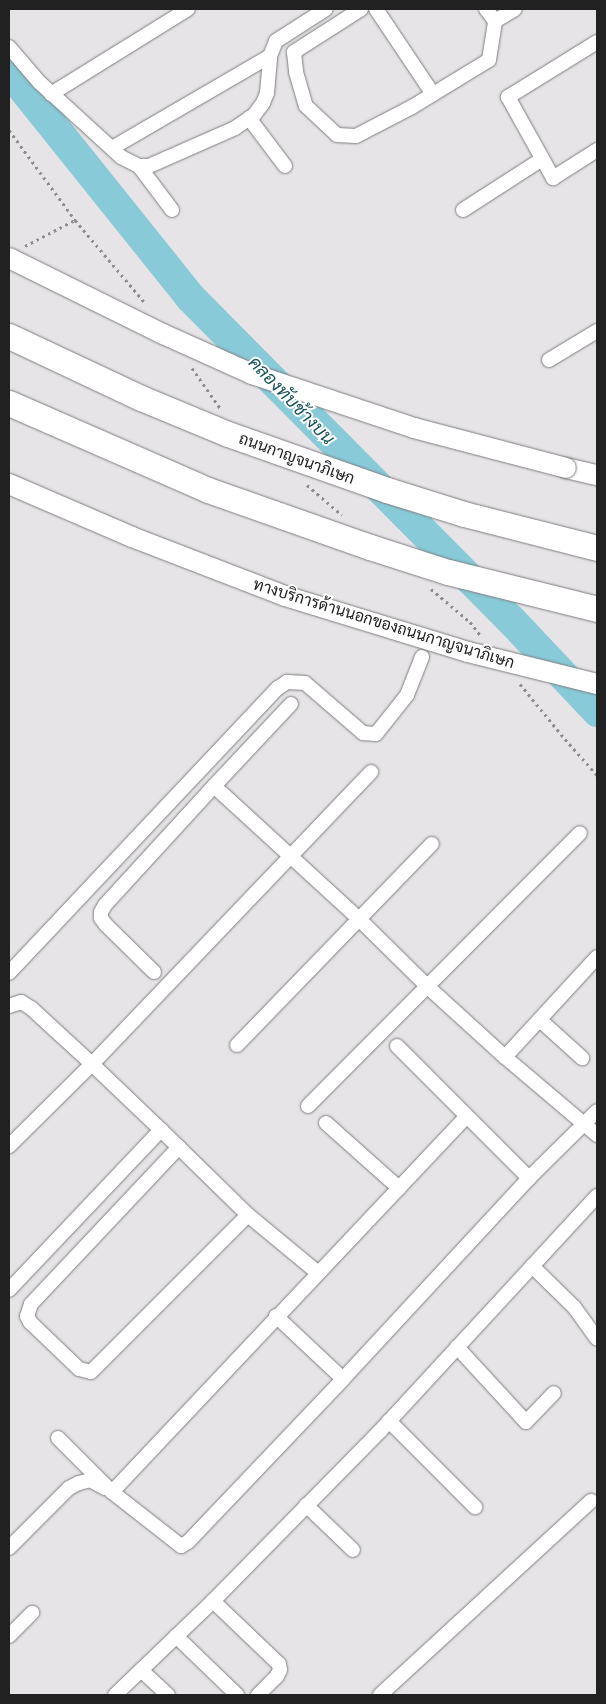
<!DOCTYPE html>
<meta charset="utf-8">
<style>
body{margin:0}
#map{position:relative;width:606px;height:1704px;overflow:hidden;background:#e6e4e7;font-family:"Exo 2",Sarabun,sans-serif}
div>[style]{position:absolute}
.river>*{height:31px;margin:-15.5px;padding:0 15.5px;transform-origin:15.5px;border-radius:15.5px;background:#88cad7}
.path>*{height:3px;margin-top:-1.5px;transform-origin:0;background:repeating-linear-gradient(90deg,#8e8c8e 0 2.5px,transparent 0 6.5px)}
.roads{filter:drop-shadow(0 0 1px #7e7c7f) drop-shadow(0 0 1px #7e7c7f)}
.street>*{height:14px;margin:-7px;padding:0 7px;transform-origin:7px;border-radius:7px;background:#fff}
.secondary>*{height:20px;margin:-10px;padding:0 10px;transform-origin:10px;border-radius:10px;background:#fff}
.bridges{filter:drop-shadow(0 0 1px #7e7c7f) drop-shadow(0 0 1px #7e7c7f)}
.secondary-bridge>*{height:20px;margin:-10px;padding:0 10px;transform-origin:10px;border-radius:10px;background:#fff}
.highway-bridge>*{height:25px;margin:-12.5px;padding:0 12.5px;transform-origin:12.5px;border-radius:12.5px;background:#fff}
span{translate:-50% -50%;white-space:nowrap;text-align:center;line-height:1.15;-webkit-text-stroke:4px #fff;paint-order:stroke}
.street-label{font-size:16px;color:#222122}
.water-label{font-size:18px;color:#18525b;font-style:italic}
.frame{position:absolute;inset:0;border:10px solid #222122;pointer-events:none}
</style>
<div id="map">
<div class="river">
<i style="left:9px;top:71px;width:290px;rotate:51.3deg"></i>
<i style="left:190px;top:297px;width:454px;rotate:45.2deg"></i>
<i style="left:510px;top:619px;width:127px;rotate:46.6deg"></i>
</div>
<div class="path">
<i style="left:9px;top:130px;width:112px;rotate:53.7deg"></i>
<i style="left:75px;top:220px;width:110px;rotate:49.8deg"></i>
<i style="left:25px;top:246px;width:56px;rotate:-27.5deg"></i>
<i style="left:192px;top:368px;width:49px;rotate:55deg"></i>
<i style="left:307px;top:485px;width:46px;rotate:40.6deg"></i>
<i style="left:431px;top:589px;width:51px;rotate:40.2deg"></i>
<i style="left:470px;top:622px;width:18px;rotate:52deg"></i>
<i style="left:520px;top:684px;width:71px;rotate:50.7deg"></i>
<i style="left:565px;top:739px;width:48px;rotate:48.4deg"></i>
</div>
<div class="roads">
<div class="street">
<i style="left:361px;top:9px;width:80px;rotate:147.3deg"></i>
<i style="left:294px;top:52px;width:20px;rotate:84deg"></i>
<i style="left:296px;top:72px;width:35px;rotate:74deg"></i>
<i style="left:306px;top:106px;width:42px;rotate:43.1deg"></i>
<i style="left:337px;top:135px;width:19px;rotate:3deg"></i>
<i style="left:356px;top:136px;width:63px;rotate:-27.4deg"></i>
<i style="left:412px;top:107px;width:90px;rotate:-31.4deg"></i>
<i style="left:489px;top:60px;width:39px;rotate:-81deg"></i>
<i style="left:495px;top:21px;width:15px;rotate:-127deg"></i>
<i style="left:376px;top:9px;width:102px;rotate:56.2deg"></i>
<i style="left:495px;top:21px;width:23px;rotate:-31deg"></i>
<i style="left:597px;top:42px;width:105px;rotate:148.3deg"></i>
<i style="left:508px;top:97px;width:93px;rotate:60.9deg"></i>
<i style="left:553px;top:178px;width:52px;rotate:-32.5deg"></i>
<i style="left:9px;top:47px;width:46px;rotate:49.4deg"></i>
<i style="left:39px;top:82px;width:111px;rotate:42.4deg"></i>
<i style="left:121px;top:157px;width:20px;rotate:27deg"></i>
<i style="left:139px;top:166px;width:10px"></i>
<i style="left:149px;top:166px;width:94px;rotate:-23.8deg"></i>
<i style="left:235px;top:128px;width:23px;rotate:-34deg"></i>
<i style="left:254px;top:115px;width:15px;rotate:-53deg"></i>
<i style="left:263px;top:103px;width:11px;rotate:-68deg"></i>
<i style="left:267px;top:93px;width:37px;rotate:-85deg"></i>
<i style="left:270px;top:56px;width:16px;rotate:-68deg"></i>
<i style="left:276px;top:41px;width:59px;rotate:-32.6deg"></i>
<i style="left:51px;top:94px;width:161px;rotate:-31.8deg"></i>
<i style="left:249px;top:118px;width:60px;rotate:53.1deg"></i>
<i style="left:112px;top:148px;width:183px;rotate:-30.2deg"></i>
<i style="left:139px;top:166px;width:55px;rotate:53.1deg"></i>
<i style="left:463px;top:210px;width:94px;rotate:-32.8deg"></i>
<i style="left:549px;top:360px;width:56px;rotate:-31.1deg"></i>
<i style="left:291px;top:704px;width:112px;rotate:133.2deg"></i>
<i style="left:214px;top:786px;width:197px;rotate:42.5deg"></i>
<i style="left:359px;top:919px;width:97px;rotate:44.6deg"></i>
<i style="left:428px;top:987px;width:104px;rotate:42.3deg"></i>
<i style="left:505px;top:1057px;width:121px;rotate:40.3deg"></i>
<i style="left:154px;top:972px;width:67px;rotate:-135.6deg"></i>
<i style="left:106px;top:925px;width:9px;rotate:-126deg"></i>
<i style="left:101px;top:918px;width:6px;rotate:-90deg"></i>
<i style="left:101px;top:912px;width:8px;rotate:-60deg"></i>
<i style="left:105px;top:905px;width:161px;rotate:-47.5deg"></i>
<i style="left:9px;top:973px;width:392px;rotate:-46.7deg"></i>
<i style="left:278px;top:688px;width:11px;rotate:-34deg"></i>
<i style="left:287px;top:682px;width:18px;rotate:3deg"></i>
<i style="left:305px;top:683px;width:77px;rotate:40.8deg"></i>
<i style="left:363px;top:733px;width:13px;rotate:4deg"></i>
<i style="left:376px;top:734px;width:50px;rotate:-51.5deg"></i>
<i style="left:407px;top:695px;width:41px;rotate:-68.5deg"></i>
<i style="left:9px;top:1006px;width:13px;rotate:-18deg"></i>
<i style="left:21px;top:1002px;width:12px;rotate:31deg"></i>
<i style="left:31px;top:1008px;width:83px;rotate:42.6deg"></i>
<i style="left:92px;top:1064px;width:117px;rotate:135.3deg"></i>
<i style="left:540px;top:1020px;width:57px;rotate:42.1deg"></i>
<i style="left:237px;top:1045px;width:280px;rotate:-45.9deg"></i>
<i style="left:397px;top:1046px;width:187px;rotate:45deg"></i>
<i style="left:505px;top:1057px;width:136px;rotate:-47.4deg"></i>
<i style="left:308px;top:1106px;width:385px;rotate:-45.1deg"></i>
<i style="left:326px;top:1123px;width:98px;rotate:41.7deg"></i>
<i style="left:161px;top:1130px;width:122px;rotate:44.3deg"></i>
<i style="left:248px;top:1215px;width:91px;rotate:39.6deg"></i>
<i style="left:179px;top:1147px;width:216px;rotate:133.3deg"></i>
<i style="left:31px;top:1304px;width:13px;rotate:108deg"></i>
<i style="left:27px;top:1316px;width:7px;rotate:63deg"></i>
<i style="left:30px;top:1322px;width:68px;rotate:43.8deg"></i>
<i style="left:79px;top:1369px;width:12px;rotate:14deg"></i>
<i style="left:91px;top:1372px;width:222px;rotate:-45deg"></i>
<i style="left:532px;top:1266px;width:59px;rotate:44.3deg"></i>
<i style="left:574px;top:1307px;width:39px;rotate:54deg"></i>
<i style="left:9px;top:1290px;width:221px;rotate:-46.5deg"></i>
<i style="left:161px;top:1130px;width:95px;rotate:-136.3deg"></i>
<i style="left:92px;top:1064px;width:404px;rotate:-46.3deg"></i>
<i style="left:276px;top:1316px;width:92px;rotate:43.2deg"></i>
<i style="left:343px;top:1379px;width:274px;rotate:-47.2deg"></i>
<i style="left:529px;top:1178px;width:95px;rotate:-44.6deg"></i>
<i style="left:457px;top:1347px;width:102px;rotate:47.4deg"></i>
<i style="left:526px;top:1422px;width:40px;rotate:-46deg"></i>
<i style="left:389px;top:1421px;width:122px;rotate:45deg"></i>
<i style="left:58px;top:1438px;width:76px;rotate:45deg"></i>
<i style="left:112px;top:1492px;width:88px;rotate:38deg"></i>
<i style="left:181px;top:1546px;width:8px;rotate:-30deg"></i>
<i style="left:188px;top:1542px;width:225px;rotate:-46.4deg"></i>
<i style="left:112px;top:1492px;width:516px;rotate:-46.65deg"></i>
<i style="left:306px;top:1505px;width:65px;rotate:43.8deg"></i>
<i style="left:9px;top:1548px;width:85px;rotate:-45deg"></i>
<i style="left:69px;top:1488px;width:11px;rotate:-27deg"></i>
<i style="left:79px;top:1483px;width:11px;rotate:-15deg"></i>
<i style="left:90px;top:1480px;width:17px;rotate:28deg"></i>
<i style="left:213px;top:1601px;width:91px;rotate:43.7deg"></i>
<i style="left:279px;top:1664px;width:6px;rotate:81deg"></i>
<i style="left:280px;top:1670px;width:7px;rotate:117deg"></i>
<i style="left:277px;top:1676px;width:27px;rotate:135deg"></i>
<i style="left:9px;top:1636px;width:33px;rotate:-45deg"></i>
<i style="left:176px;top:1636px;width:85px;rotate:44deg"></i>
<i style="left:141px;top:1670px;width:37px;rotate:43deg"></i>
<i style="left:115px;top:1695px;width:136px;rotate:-43.8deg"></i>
<i style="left:213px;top:1601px;width:238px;rotate:-45.5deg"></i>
<i style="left:380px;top:1431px;width:320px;rotate:-47.3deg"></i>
<i style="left:380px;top:1695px;width:287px;rotate:-42.6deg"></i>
</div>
<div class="secondary">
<i style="left:566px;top:468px;width:32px;rotate:13deg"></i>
</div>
</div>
<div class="bridges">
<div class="secondary-bridge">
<i style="left:9px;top:258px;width:172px;rotate:26.3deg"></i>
<i style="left:163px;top:334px;width:98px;rotate:24.2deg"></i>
<i style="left:252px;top:374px;width:171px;rotate:18.4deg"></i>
<i style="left:414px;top:428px;width:157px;rotate:14.7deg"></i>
<i style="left:9px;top:484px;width:134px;rotate:23.3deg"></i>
<i style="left:132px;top:537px;width:164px;rotate:21.1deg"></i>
<i style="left:285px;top:596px;width:191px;rotate:17deg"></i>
<i style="left:468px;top:652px;width:133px;rotate:13.9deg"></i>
</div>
<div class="highway-bridge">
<i style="left:9px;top:336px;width:146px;rotate:25.2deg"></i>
<i style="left:141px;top:398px;width:94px;rotate:22.5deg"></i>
<i style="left:228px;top:434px;width:169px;rotate:19.4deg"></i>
<i style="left:387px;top:490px;width:81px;rotate:17.3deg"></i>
<i style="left:464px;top:514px;width:137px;rotate:14.3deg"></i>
<i style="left:9px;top:403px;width:217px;rotate:23.6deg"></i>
<i style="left:208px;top:490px;width:172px;rotate:19.4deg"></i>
<i style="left:370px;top:547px;width:82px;rotate:17.8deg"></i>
<i style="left:448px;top:572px;width:154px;rotate:13.9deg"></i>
</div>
</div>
<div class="street-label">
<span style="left:297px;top:458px;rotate:20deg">ถนนกาญจนาภิเษก</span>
<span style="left:384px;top:623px;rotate:17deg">ทางบริการด้านนอกของถนนกาญจนาภิเษก</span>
</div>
<div class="water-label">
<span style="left:292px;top:400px;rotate:46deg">คลองทับช้างบน</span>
</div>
<div class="frame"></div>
</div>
